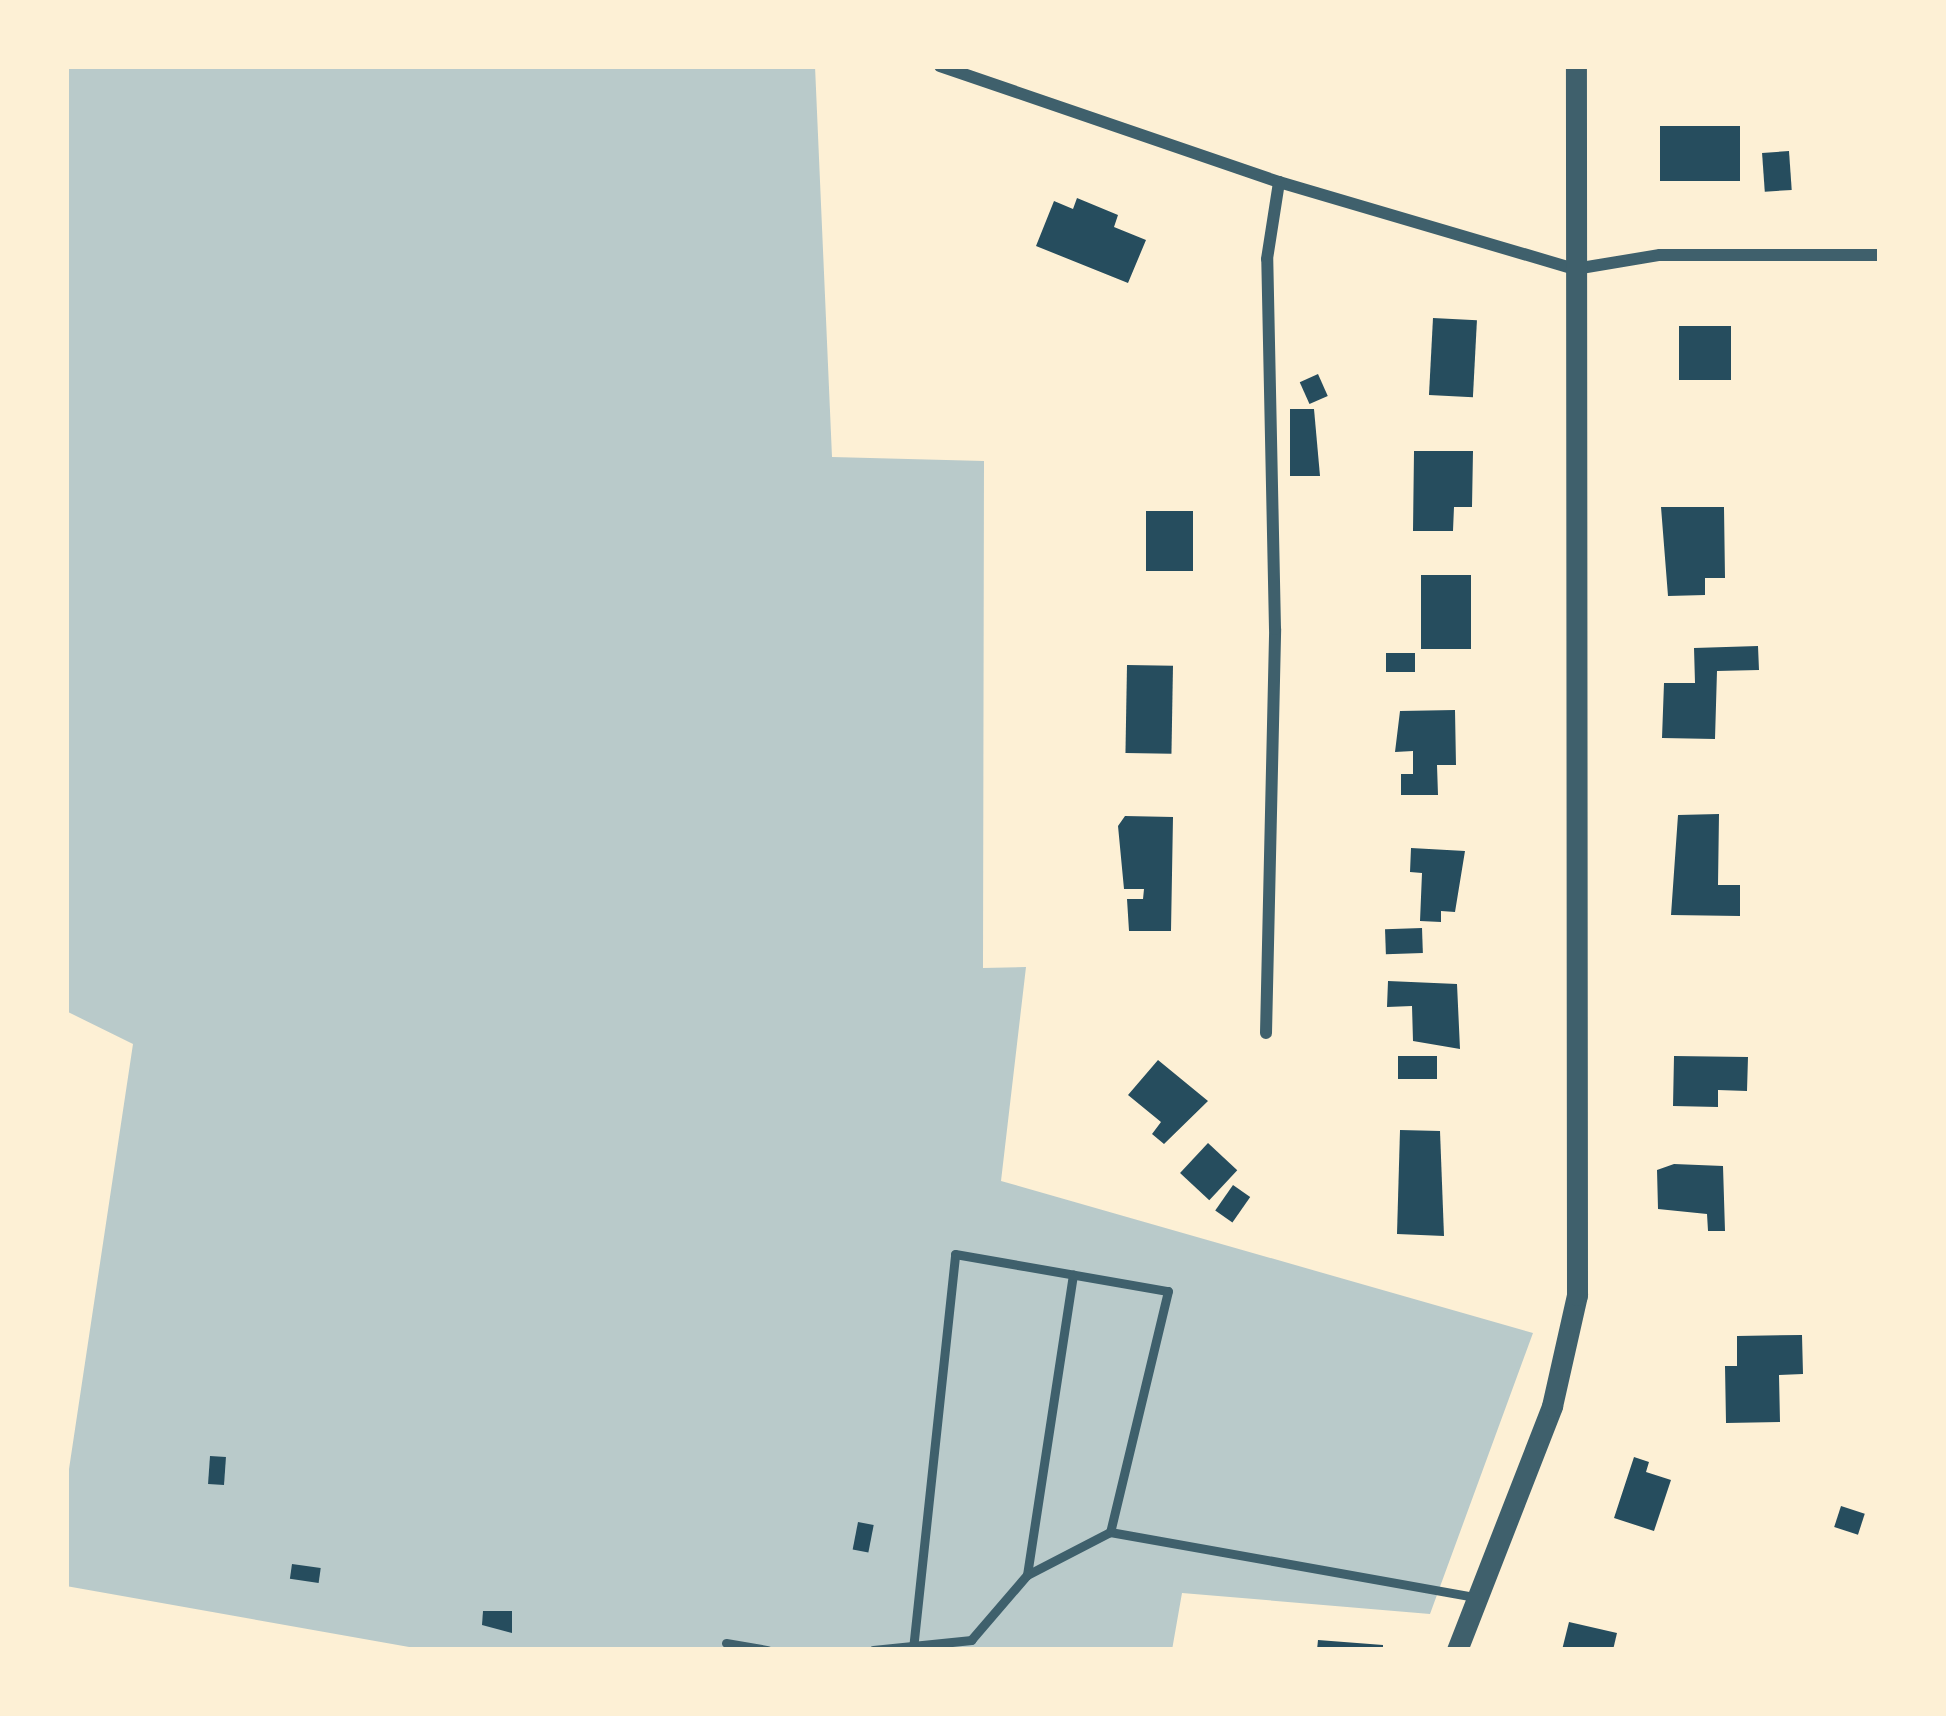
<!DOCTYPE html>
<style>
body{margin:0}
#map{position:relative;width:1946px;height:1716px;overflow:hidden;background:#fdf0d5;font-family:"Open Sans",sans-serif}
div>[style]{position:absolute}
.green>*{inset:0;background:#b9caca}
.building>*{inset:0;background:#264d5e;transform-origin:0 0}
.service>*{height:9px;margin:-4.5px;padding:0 4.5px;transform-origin:4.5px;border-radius:4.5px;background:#3f606c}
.minor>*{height:12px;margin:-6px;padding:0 6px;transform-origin:6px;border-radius:6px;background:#3f606c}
.tertiary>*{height:21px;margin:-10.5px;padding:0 10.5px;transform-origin:10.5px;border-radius:10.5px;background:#3f606c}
span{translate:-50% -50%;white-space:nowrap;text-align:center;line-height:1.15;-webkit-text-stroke:9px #fdf0d5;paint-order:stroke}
.frame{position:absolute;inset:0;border:69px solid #fdf0d5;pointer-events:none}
</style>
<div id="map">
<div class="green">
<i style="clip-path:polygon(66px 66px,815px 66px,832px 457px,984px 461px,983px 968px,1026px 967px,1001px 1181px,1533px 1333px,1430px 1614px,1182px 1593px,1172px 1650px,426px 1650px,66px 1586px,66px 1489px,133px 1044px,66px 1011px)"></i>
</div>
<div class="building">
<i style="left:1740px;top:126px;width:55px;height:80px;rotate:90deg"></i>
<i style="left:1789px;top:151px;width:39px;height:27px;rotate:86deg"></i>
<i style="clip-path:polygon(1077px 198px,1118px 215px,1114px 227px,1146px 240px,1128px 283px,1036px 246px,1054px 201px,1073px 209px)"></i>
<i style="left:1433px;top:318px;width:44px;height:77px;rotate:3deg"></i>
<i style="left:1679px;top:326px;width:52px;height:54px"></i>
<i style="left:1318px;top:374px;width:24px;height:20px;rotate:66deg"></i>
<i style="clip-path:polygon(1290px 409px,1314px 409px,1320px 476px,1290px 476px)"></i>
<i style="clip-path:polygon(1414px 451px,1473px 451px,1472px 507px,1454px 507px,1453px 531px,1413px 531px)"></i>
<i style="clip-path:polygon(1661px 507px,1724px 507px,1725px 578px,1705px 578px,1705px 595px,1668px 596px)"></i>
<i style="left:1146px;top:511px;width:47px;height:60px"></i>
<i style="left:1421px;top:575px;width:50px;height:74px"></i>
<i style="clip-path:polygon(1758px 646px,1759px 670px,1717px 671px,1715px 739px,1662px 738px,1664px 683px,1695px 683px,1694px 648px)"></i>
<i style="left:1415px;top:653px;width:19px;height:29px;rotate:90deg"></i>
<i style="left:1127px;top:665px;width:46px;height:88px;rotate:1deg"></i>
<i style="clip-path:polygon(1455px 710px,1456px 765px,1437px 765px,1438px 795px,1401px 795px,1401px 774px,1413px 774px,1413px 751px,1395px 752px,1400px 711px)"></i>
<i style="clip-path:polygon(1719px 814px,1718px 885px,1740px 885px,1740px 916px,1671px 915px,1678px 815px)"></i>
<i style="clip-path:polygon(1125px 816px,1173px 817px,1171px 931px,1129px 931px,1127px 899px,1143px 899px,1144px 889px,1124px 889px,1118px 826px)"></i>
<i style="clip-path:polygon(1411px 848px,1465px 851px,1455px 912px,1441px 911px,1441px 922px,1420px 921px,1422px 873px,1410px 872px)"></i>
<i style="left:1422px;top:928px;width:25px;height:37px;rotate:88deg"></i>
<i style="clip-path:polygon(1388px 981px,1457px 984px,1460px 1049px,1413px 1041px,1412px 1006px,1387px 1007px)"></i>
<i style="left:1437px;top:1056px;width:23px;height:39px;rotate:90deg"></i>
<i style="clip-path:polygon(1674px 1056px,1748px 1057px,1747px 1091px,1718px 1090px,1718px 1107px,1673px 1106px)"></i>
<i style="clip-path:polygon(1158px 1060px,1208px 1101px,1164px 1144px,1152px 1134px,1161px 1122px,1128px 1095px)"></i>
<i style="clip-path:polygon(1400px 1130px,1440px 1131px,1444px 1236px,1397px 1234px)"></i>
<i style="left:1208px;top:1143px;width:40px;height:41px;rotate:43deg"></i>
<i style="clip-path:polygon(1674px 1164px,1723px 1166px,1725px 1231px,1708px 1231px,1707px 1214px,1658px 1209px,1657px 1170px)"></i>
<i style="left:1233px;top:1185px;width:21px;height:31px;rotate:35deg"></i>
<i style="clip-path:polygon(1802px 1335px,1803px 1374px,1779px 1375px,1780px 1422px,1726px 1423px,1725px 1366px,1737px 1366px,1737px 1336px)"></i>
<i style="left:210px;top:1456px;width:16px;height:28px;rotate:4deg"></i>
<i style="clip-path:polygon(1634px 1457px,1649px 1462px,1646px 1472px,1671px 1480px,1654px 1531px,1614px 1518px)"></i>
<i style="left:1841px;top:1506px;width:25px;height:22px;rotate:18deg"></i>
<i style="left:858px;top:1522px;width:16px;height:28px;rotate:11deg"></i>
<i style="left:292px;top:1564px;width:29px;height:15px;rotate:8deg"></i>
<i style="clip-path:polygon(483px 1611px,512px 1611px,512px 1633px,482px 1625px)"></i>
<i style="clip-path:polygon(1569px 1622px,1617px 1633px,1613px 1650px,1562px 1650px)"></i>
<i style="clip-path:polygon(1318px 1640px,1383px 1645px,1383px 1650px,1317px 1650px)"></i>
</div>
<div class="service">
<i style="left:1027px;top:1575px;width:304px;rotate:-81.3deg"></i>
<i style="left:726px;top:1643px;width:42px;rotate:9.7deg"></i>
<i style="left:913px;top:1649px;width:397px;rotate:-83.9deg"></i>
<i style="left:955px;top:1254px;width:216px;rotate:9.9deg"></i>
<i style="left:1168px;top:1291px;width:248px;rotate:103.5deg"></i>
<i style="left:873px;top:1650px;width:99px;rotate:-5.8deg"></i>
<i style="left:971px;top:1640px;width:86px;rotate:-49.3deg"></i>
<i style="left:1027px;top:1575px;width:93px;rotate:-27.4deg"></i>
<i style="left:1110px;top:1532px;width:371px;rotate:10.1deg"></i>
</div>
<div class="minor">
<i style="left:940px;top:66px;width:358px;rotate:18.9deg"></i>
<i style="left:1279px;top:182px;width:309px;rotate:16.4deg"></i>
<i style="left:1575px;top:269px;width:86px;rotate:-9.4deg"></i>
<i style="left:1660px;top:255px;width:220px"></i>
<i style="left:1266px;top:1033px;width:404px;rotate:-88.7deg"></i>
<i style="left:1275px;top:629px;width:370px;rotate:-91.2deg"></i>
<i style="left:1267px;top:259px;width:78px;rotate:-81.1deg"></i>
</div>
<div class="tertiary">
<i style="left:1457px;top:1650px;width:262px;rotate:-68.7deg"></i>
<i style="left:1552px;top:1406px;width:114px;rotate:-77.3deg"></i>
<i style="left:1577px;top:1295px;width:1229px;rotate:-90.05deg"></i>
</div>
<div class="frame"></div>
</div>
